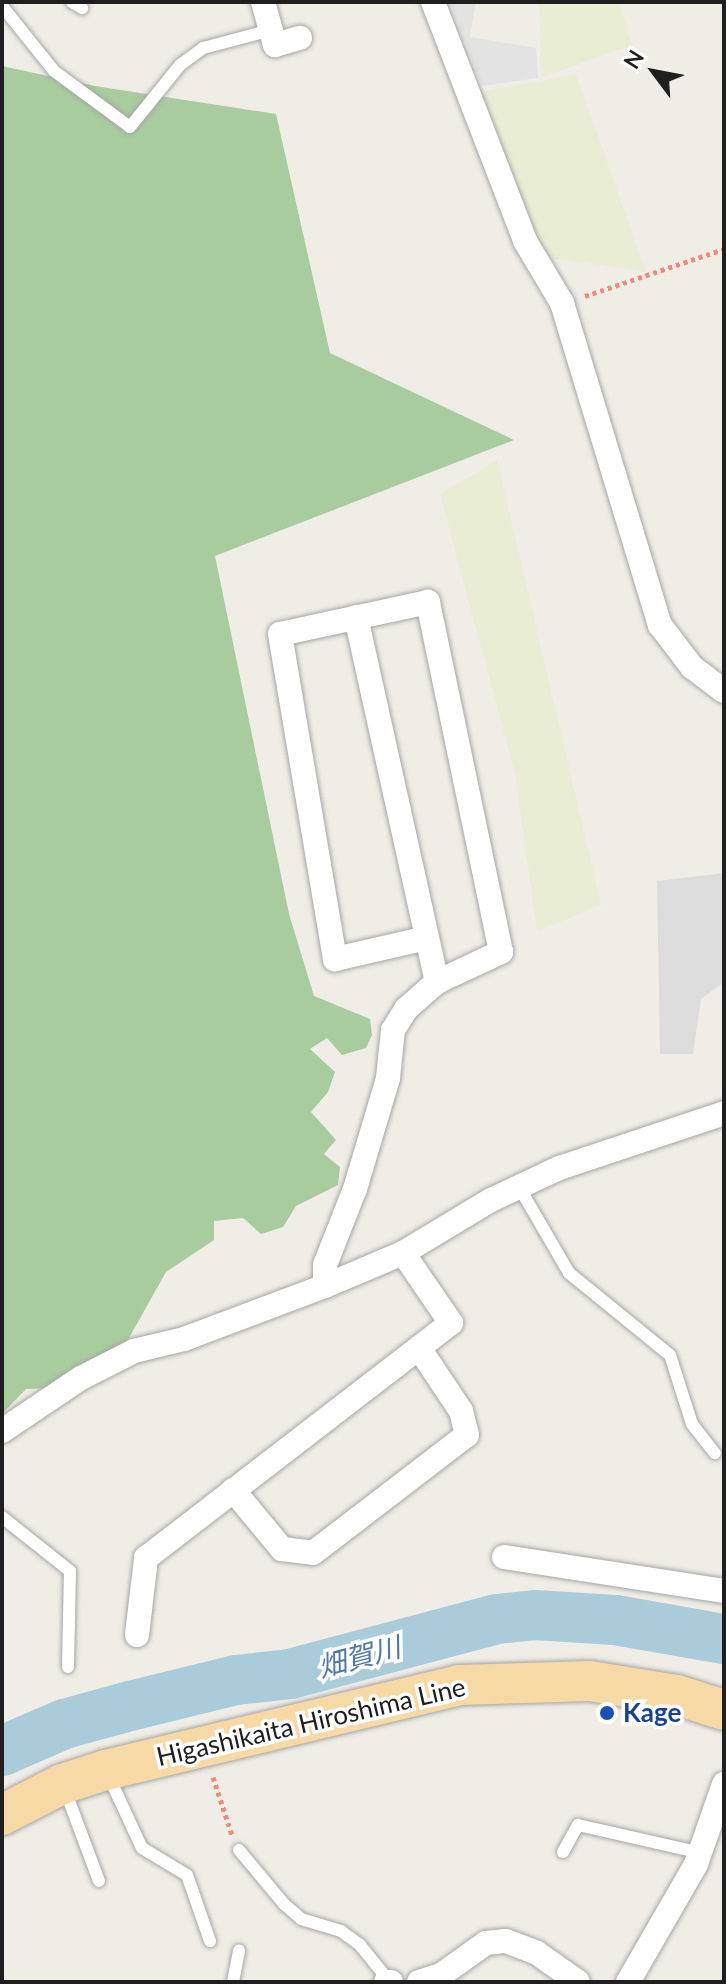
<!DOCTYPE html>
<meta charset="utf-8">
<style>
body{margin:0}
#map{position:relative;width:726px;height:1984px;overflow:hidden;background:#efede6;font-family:Lato,"Noto Sans JP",sans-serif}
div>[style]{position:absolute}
.residential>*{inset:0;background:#dddcdc}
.farmland>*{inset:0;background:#e9edd3}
.forest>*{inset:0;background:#a8cc9e}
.parking>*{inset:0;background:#e3e3e3}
.river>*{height:50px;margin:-25px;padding:0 25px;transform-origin:25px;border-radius:25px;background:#aaccda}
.path>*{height:5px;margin-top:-2.5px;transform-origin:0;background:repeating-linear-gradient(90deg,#f18b76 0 4px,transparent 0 8px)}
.roads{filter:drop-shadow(0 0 2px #a6a6a6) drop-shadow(0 0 2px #a6a6a6)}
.service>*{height:12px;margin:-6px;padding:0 6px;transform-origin:6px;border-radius:6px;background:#fff}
.minor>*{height:24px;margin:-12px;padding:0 12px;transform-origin:12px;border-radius:12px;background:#fff}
.primary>*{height:40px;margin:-20px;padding:0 20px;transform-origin:20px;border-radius:20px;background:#f6d9a5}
.dots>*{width:22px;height:22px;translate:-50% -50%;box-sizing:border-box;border:4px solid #fff;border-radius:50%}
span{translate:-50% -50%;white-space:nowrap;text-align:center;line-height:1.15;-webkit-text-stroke:7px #fff;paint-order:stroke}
.transit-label{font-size:26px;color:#164399;font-weight:700}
.left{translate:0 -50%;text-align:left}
.street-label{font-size:26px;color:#1f1f1f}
.water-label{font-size:28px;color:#5177a9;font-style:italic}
.frame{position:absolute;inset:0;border:4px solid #1f1f1f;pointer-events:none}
.north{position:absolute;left:614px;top:32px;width:80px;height:80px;-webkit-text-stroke:6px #fff;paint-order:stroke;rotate:302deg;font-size:22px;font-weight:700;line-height:32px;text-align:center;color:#1f1f1f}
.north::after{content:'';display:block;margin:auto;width:28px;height:36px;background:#1f1f1f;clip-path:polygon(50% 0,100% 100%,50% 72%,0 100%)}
</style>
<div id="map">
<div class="residential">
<i style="clip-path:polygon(724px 873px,724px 982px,701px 999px,693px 1054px,660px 1054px,657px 881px)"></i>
</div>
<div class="farmland">
<i style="clip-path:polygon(539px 2px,619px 2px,632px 45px,542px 77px)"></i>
<i style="clip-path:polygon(576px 74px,646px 272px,552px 258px,529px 233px,474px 93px)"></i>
<i style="clip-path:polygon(497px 460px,601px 905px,537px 931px,515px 773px,440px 494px)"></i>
</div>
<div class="forest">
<i style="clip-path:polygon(2px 66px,95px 86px,276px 114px,330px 353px,514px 440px,215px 556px,289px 914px,314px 996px,370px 1019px,372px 1035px,366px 1048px,342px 1055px,327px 1038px,310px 1049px,335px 1072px,328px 1092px,311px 1112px,336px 1140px,324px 1154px,340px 1167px,338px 1185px,296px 1206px,283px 1227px,261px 1234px,243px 1218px,214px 1221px,214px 1240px,166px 1272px,125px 1345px,50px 1388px,26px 1389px,2px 1414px)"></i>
</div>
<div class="parking">
<i style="clip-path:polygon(450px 2px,476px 2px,470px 37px,536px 48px,538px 78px,482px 86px)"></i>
</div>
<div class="river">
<i style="left:2px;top:1751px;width:68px;rotate:-23.5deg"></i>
<i style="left:64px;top:1724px;width:68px;rotate:-15.3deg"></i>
<i style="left:130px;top:1706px;width:109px;rotate:-13.8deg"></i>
<i style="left:236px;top:1680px;width:54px;rotate:-6.3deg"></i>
<i style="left:290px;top:1674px;width:214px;rotate:-14.9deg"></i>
<i style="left:497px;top:1619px;width:38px;rotate:-6deg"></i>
<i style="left:535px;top:1615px;width:80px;rotate:3.6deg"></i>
<i style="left:615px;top:1620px;width:111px;rotate:9.9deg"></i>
</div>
<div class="path">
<i style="left:585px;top:296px;width:147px;rotate:-18.7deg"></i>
<i style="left:213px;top:1777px;width:61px;rotate:71.9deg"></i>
</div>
<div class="roads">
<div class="service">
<i style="left:72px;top:2px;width:12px;rotate:31deg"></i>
<i style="left:2px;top:6px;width:83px;rotate:51.3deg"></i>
<i style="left:54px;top:71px;width:94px;rotate:36.4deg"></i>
<i style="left:130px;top:127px;width:80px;rotate:-51.1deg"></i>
<i style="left:180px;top:65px;width:29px;rotate:-36deg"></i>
<i style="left:203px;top:48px;width:70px;rotate:-14.8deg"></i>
<i style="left:519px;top:1187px;width:99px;rotate:59.8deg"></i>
<i style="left:569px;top:1273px;width:130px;rotate:39.1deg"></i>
<i style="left:670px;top:1355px;width:72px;rotate:72.3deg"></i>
<i style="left:692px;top:1424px;width:37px;rotate:52deg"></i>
<i style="left:2px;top:1517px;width:87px;rotate:38.5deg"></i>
<i style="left:70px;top:1571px;width:96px;rotate:91.2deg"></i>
<i style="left:109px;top:1777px;width:78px;rotate:65.1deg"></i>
<i style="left:142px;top:1848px;width:52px;rotate:31deg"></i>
<i style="left:187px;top:1875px;width:70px;rotate:70.8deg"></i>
<i style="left:65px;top:1790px;width:97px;rotate:69.5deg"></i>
<i style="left:239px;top:1850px;width:70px;rotate:50.2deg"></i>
<i style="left:284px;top:1904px;width:23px;rotate:41deg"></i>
<i style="left:301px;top:1919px;width:42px;rotate:16.7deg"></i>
<i style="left:341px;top:1931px;width:24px;rotate:36deg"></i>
<i style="left:360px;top:1945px;width:46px;rotate:51.1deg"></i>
<i style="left:563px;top:1852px;width:31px;rotate:-61deg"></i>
<i style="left:578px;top:1825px;width:126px;rotate:12.8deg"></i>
<i style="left:233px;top:1982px;width:32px;rotate:-79deg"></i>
</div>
<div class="minor">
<i style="left:263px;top:2px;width:45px;rotate:74.4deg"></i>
<i style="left:275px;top:45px;width:26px;rotate:-16deg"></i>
<i style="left:433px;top:2px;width:256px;rotate:68.9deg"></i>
<i style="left:525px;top:241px;width:72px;rotate:59.2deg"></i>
<i style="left:562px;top:303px;width:337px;rotate:73.1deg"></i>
<i style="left:660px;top:625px;width:53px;rotate:52.7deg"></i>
<i style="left:692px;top:667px;width:40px;rotate:37deg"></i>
<i style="left:356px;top:617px;width:374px;rotate:77.5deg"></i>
<i style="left:325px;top:1286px;width:21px;rotate:-90deg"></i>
<i style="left:325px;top:1265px;width:82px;rotate:-68.5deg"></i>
<i style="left:355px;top:1189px;width:116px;rotate:-73.4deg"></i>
<i style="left:388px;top:1078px;width:48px;rotate:-84.1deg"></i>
<i style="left:393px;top:1030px;width:25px;rotate:-58deg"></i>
<i style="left:406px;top:1009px;width:41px;rotate:-41.1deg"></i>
<i style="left:437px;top:982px;width:71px;rotate:-25.1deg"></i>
<i style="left:501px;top:952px;width:358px;rotate:-101.8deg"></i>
<i style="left:428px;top:602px;width:151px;rotate:167.8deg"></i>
<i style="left:280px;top:634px;width:330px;rotate:80.4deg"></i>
<i style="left:335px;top:959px;width:94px;rotate:-12.9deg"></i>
<i style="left:2px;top:1431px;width:95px;rotate:-33.9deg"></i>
<i style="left:81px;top:1378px;width:59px;rotate:-27deg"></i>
<i style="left:134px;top:1351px;width:51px;rotate:-13.5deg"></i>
<i style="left:184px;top:1339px;width:151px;rotate:-20.6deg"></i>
<i style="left:325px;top:1286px;width:85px;rotate:-22.9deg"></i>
<i style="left:403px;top:1253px;width:103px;rotate:-31.1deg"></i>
<i style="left:491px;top:1200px;width:75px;rotate:-25.2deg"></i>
<i style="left:559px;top:1168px;width:174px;rotate:-18.4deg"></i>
<i style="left:233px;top:1490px;width:77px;rotate:50.3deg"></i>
<i style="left:282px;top:1549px;width:31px;rotate:7deg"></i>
<i style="left:313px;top:1553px;width:194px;rotate:-37.5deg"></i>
<i style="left:467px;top:1435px;width:25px;rotate:-104deg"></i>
<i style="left:461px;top:1411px;width:76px;rotate:-123.7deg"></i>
<i style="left:504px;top:1557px;width:223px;rotate:8.8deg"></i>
<i style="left:137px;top:1635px;width:78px;rotate:-83.3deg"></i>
<i style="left:146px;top:1558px;width:385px;rotate:-37.6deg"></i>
<i style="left:451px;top:1323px;width:85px;rotate:-124.4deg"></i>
<i style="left:386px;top:1982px;width:5px"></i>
<i style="left:419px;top:1982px;width:23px;rotate:-18deg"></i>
<i style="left:441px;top:1975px;width:55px;rotate:-35.4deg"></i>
<i style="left:486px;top:1943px;width:20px;rotate:-6deg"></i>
<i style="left:506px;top:1941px;width:33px;rotate:21deg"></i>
<i style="left:537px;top:1953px;width:50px;rotate:35.3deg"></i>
<i style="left:628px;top:1982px;width:136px;rotate:-60deg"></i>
<i style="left:696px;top:1864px;width:85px;rotate:-70.7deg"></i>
</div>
<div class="primary">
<i style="left:2px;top:1815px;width:68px;rotate:-27.3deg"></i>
<i style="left:62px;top:1784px;width:46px;rotate:-17.7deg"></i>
<i style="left:106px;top:1770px;width:363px;rotate:-13.5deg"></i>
<i style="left:459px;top:1685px;width:131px;rotate:-1.7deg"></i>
<i style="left:590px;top:1681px;width:88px;rotate:9.1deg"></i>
<i style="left:677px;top:1695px;width:49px;rotate:17.7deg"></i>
</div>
</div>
<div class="dots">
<i style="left:607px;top:1713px;background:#1a4fb4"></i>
</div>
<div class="transit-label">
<span class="left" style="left:623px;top:1713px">Kage</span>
</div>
<div class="street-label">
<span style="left:311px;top:1722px;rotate:-13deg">Higashikaita Hiroshima Line</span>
</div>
<div class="water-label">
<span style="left:359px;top:1656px;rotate:-15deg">畑賀川</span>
</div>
<div class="frame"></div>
<div class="north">N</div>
</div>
